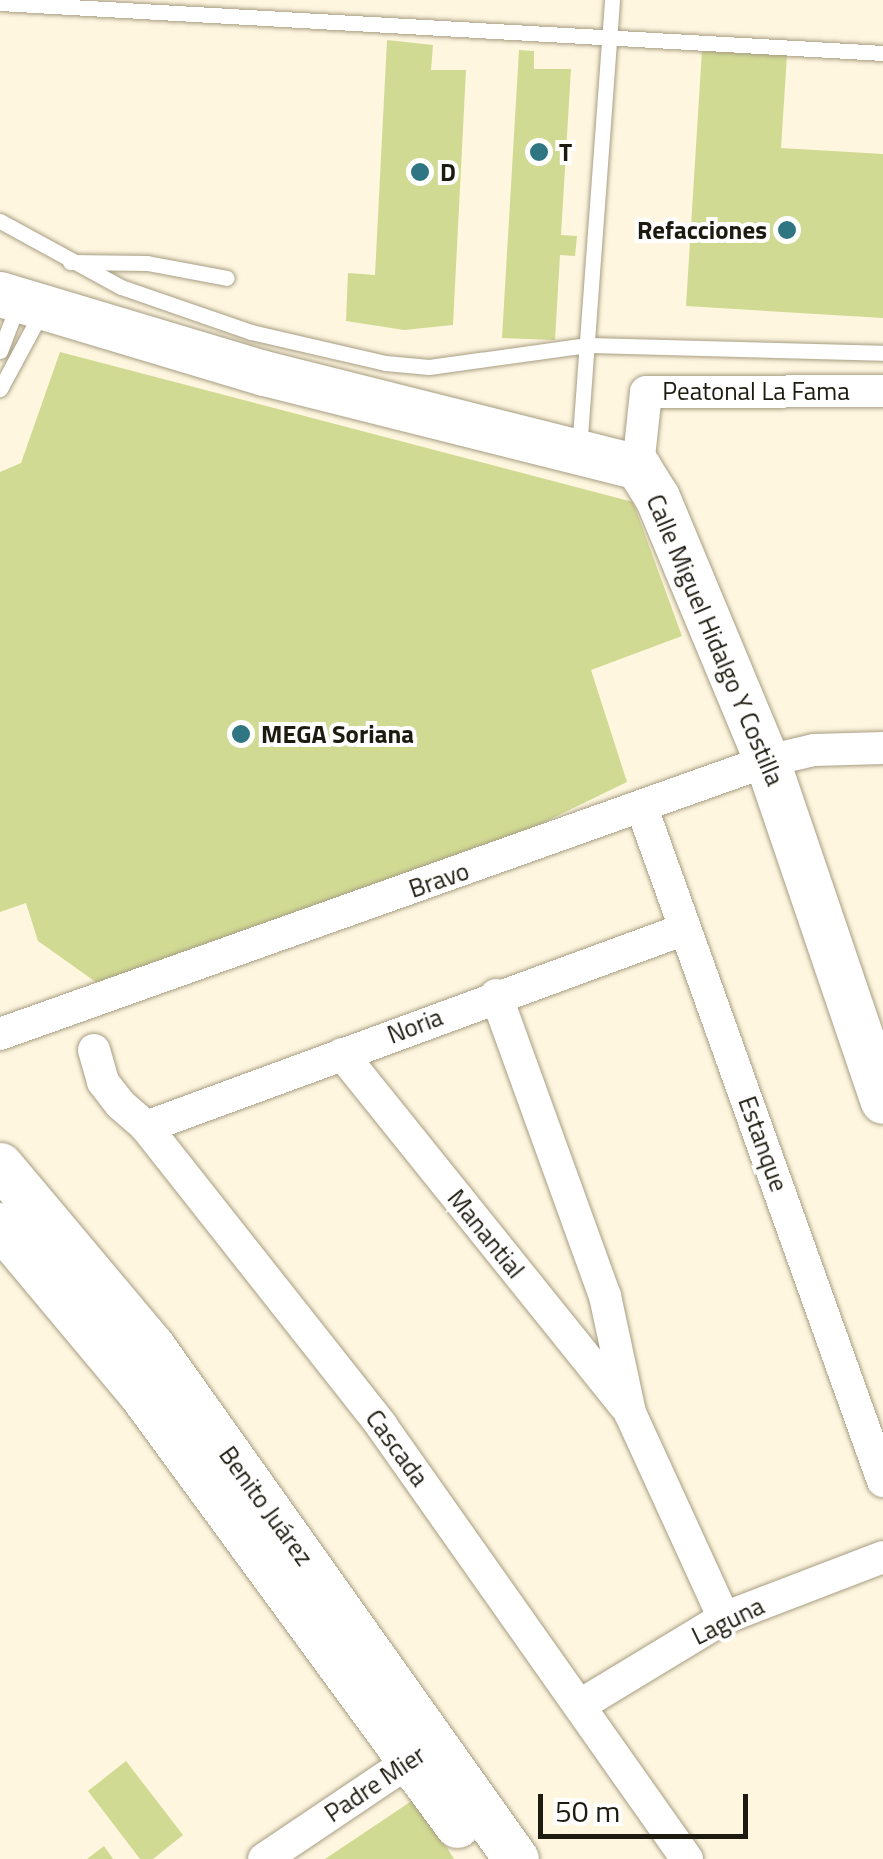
<!DOCTYPE html>
<meta charset="utf-8">
<style>
body{margin:0}
#map{position:relative;width:883px;height:1859px;overflow:hidden;background:#fef6df;font-family:"Titillium Web",sans-serif}
div>[style]{position:absolute}
.building>*{inset:0;background:#d1da93}
.roads{filter:drop-shadow(0 0 2px #a79d83) drop-shadow(0 0 2px #a79d83)}
.lane>*{height:15px;margin:-7.5px;padding:0 7.5px;transform-origin:7.5px;border-radius:7.5px;background:#fff}
.street>*{height:32px;margin:-16px;padding:0 16px;transform-origin:16px;border-radius:16px;background:#fff}
.secondary>*{height:45px;margin:-22.5px;padding:0 22.5px;transform-origin:22.5px;border-radius:22.5px;background:#fff}
.dots>*{width:28px;height:28px;translate:-50% -50%;box-sizing:border-box;border:5px solid #fff;border-radius:50%}
span{translate:-50% -50%;white-space:nowrap;text-align:center;line-height:1.15;-webkit-text-stroke:8px #fff;paint-order:stroke}
.poi-label{font-size:25px;color:#1d1a0f;font-weight:700}
.left{translate:0 -50%;text-align:left}
.right{translate:-100% -50%;text-align:right}
.street-label{font-size:25px;color:#1d1a0f}
.scale{position:absolute;left:538px;top:1794px;width:210px;height:45px;box-sizing:border-box;border:5px solid #1d1a0f;border-top:0;padding-left:12px;font-size:30px;line-height:35px;white-space:nowrap;color:#1d1a0f;-webkit-text-stroke:8px #fff;paint-order:stroke}
</style>
<div id="map">
<div class="building">
<i style="clip-path:polygon(387px 40px,433px 45px,431px 70px,466px 70px,453px 325px,404px 330px,346px 321px,348px 273px,375px 275px)"></i>
<i style="clip-path:polygon(519px 50px,534px 51px,534px 69px,571px 69px,561px 235px,577px 236px,575px 256px,560px 255px,555px 340px,502px 338px)"></i>
<i style="clip-path:polygon(702px 50px,787px 55px,781px 148px,883px 154px,883px 318px,686px 306px)"></i>
<i style="clip-path:polygon(60px 352px,633px 502px,682px 636px,591px 670px,627px 782px,522px 833px,100px 985px,38px 941px,26px 903px,0 912px,0 472px,21px 463px)"></i>
<i style="clip-path:polygon(126px 1761px,183px 1835px,153px 1859px,140px 1859px,88px 1791px)"></i>
<i style="clip-path:polygon(416px 1798px,454px 1859px,325px 1859px)"></i>
<i style="clip-path:polygon(104px 1846px,113px 1859px,87px 1859px)"></i>
</div>
<div class="roads">
<div class="lane">
<i style="left:0;top:3px;width:884px;rotate:3.24deg"></i>
<i style="left:0;top:221px;width:138px;rotate:28.6deg"></i>
<i style="left:121px;top:287px;width:138px;rotate:19.1deg"></i>
<i style="left:251px;top:332px;width:138px;rotate:13deg"></i>
<i style="left:385px;top:363px;width:44px;rotate:5.2deg"></i>
<i style="left:429px;top:367px;width:160px;rotate:-7.9deg"></i>
<i style="left:587px;top:345px;width:296px;rotate:1.5deg"></i>
<i style="left:70px;top:262px;width:77px;rotate:0.7deg"></i>
<i style="left:147px;top:263px;width:81px;rotate:10.6deg"></i>
<i style="left:0;top:351px;width:50px;rotate:-69deg"></i>
<i style="left:0;top:389px;width:91px;rotate:-61.7deg"></i>
<i style="left:579px;top:450px;width:451px;rotate:-85.8deg"></i>
</div>
<div class="street">
<i style="left:638px;top:467px;width:75px;rotate:-83.9deg"></i>
<i style="left:646px;top:392px;width:237px;rotate:-0.2deg"></i>
<i style="left:642px;top:808px;width:715px;rotate:70.3deg"></i>
<i style="left:496px;top:995px;width:320px;rotate:70.1deg"></i>
<i style="left:605px;top:1296px;width:120px;rotate:77.9deg"></i>
<i style="left:630px;top:1413px;width:226px;rotate:65.4deg"></i>
<i style="left:0;top:1034px;width:814px;rotate:-19.59deg"></i>
<i style="left:767px;top:761px;width:48px;rotate:-13.2deg"></i>
<i style="left:814px;top:750px;width:69px;rotate:-1.7deg"></i>
<i style="left:94px;top:1050px;width:33px;rotate:74deg"></i>
<i style="left:103px;top:1082px;width:28px;rotate:52deg"></i>
<i style="left:120px;top:1104px;width:35px;rotate:41deg"></i>
<i style="left:146px;top:1127px;width:380px;rotate:51.7deg"></i>
<i style="left:381px;top:1425px;width:531px;rotate:54.81deg"></i>
<i style="left:342px;top:1054px;width:450px;rotate:51.2deg"></i>
<i style="left:146px;top:1127px;width:574px;rotate:-20.17deg"></i>
<i style="left:582px;top:1704px;width:166px;rotate:-31.2deg"></i>
<i style="left:724px;top:1618px;width:170px;rotate:-21deg"></i>
<i style="left:264px;top:1859px;width:195px;rotate:-33.9deg"></i>
</div>
<div class="secondary">
<i style="left:0;top:294px;width:276px;rotate:16.7deg"></i>
<i style="left:264px;top:373px;width:386px;rotate:14.1deg"></i>
<i style="left:638px;top:467px;width:36px;rotate:58deg"></i>
<i style="left:657px;top:497px;width:286px;rotate:67.4deg"></i>
<i style="left:767px;top:761px;width:359px;rotate:71.2deg"></i>
<i style="left:0;top:1165px;width:236px;rotate:50deg"></i>
<i style="left:152px;top:1346px;width:629px;rotate:54.64deg"></i>
<i style="left:0;top:1225px;width:217px;rotate:50.1deg"></i>
<i style="left:139px;top:1391px;width:538px;rotate:53.77deg"></i>
</div>
</div>
<div class="dots">
<i style="left:539px;top:152px;background:#2f7682"></i>
<i style="left:420px;top:172px;background:#2f7682"></i>
<i style="left:787px;top:230px;background:#2f7682"></i>
<i style="left:241px;top:734px;background:#2f7682"></i>
</div>
<div class="poi-label">
<span class="left" style="left:559px;top:152px">T</span>
<span class="left" style="left:440px;top:172px">D</span>
<span class="right" style="left:767px;top:230px">Refacciones</span>
<span class="left" style="left:261px;top:734px">MEGA Soriana</span>
</div>
<div class="street-label">
<span style="left:756px;top:391px">Peatonal La Fama</span>
<span style="left:715px;top:640px;rotate:67deg">Calle Miguel Hidalgo Y Costilla</span>
<span style="left:439px;top:880px;rotate:-19deg">Bravo</span>
<span style="left:415px;top:1026px;rotate:-21deg">Noria</span>
<span style="left:763px;top:1144px;rotate:70deg">Estanque</span>
<span style="left:486px;top:1234px;rotate:51deg">Manantial</span>
<span style="left:397px;top:1448px;rotate:54deg">Cascada</span>
<span style="left:266px;top:1506px;rotate:54deg">Benito Juárez</span>
<span style="left:728px;top:1621px;rotate:-26deg">Laguna</span>
<span style="left:375px;top:1784px;rotate:-34deg">Padre Mier</span>
</div>
<div class="scale">50 m</div>
</div>
